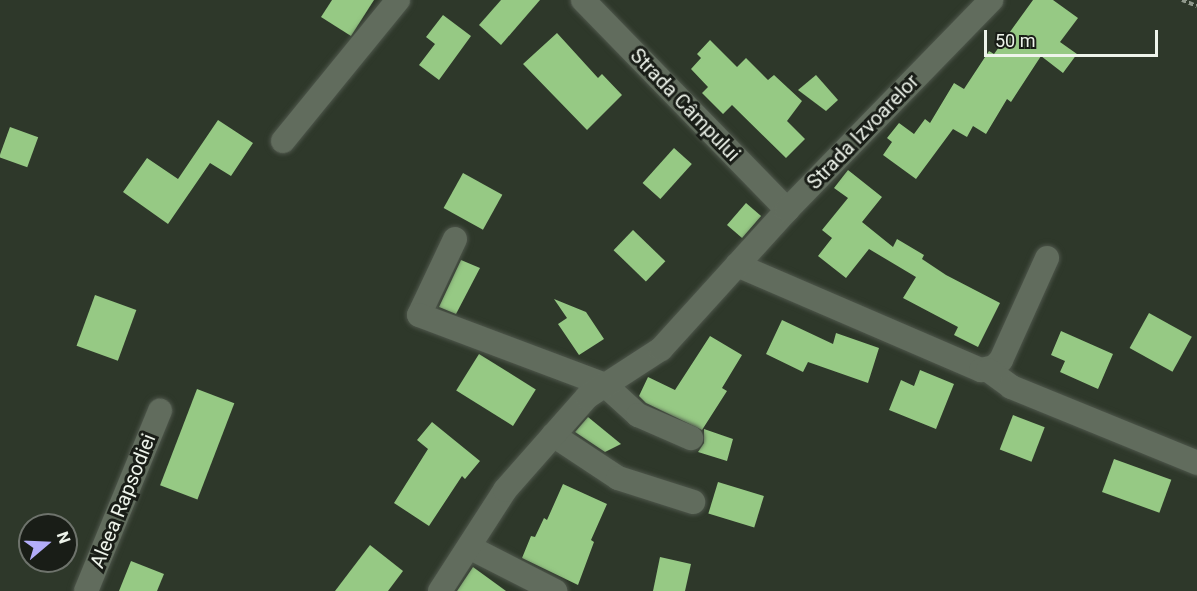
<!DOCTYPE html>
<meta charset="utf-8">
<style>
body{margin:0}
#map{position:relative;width:1197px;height:591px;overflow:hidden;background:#2e382a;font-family:Roboto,sans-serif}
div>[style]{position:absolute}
.building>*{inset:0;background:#96c984;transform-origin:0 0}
.path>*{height:4px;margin-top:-2px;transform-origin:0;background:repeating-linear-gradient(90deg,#90988c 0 4.5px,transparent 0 7.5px)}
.roads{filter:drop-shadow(0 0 2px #4e564b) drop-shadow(0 0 2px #4e564b)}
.minor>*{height:24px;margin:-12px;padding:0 12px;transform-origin:12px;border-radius:12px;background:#616c5d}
span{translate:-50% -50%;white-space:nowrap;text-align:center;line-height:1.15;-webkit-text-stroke:6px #191d17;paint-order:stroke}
.street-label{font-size:20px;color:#eef4eb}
.north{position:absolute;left:18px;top:513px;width:60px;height:60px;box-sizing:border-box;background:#191d17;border:2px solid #6e736c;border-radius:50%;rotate:71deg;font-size:16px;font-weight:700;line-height:24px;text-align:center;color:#eef4eb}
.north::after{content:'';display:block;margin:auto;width:21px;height:27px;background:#b3adf9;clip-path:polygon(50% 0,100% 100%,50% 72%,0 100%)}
.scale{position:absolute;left:984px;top:30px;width:174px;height:27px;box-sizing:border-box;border:3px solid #eef4eb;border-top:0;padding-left:8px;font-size:18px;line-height:21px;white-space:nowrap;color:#eef4eb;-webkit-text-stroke:4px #191d17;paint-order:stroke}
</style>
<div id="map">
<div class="building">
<i style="clip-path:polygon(332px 0,374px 0,351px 36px,321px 17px)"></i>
<i style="clip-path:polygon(501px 0,540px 0,501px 45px,479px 25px)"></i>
<i style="clip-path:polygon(1033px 0,1053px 0,1078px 18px,1060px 42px,1077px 54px,1063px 73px,1041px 56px,1011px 102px,1007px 99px,986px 134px,973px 126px,967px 137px,953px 129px,916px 179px,883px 155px,892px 142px,887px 138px,899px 123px,914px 134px,925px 119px,930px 123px,954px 83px,964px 89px,989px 51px,994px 54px)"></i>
<i style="clip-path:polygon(443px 15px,471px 36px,439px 80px,419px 65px,435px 44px,426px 37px)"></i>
<i style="clip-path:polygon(557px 33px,598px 78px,602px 74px,622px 95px,587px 130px,523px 64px)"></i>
<i style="clip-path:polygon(710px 40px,737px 67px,746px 58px,768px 80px,774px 75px,802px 101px,787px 121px,805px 139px,786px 158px,732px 105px,723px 114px,702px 93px,708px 87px,691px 69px,701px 58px,697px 54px)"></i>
<i style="clip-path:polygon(816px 75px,838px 100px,826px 111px,798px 90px)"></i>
<i style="clip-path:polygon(218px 120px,253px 143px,231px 176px,210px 163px,168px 224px,123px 192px,147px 158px,178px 179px)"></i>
<i style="left:10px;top:127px;width:30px;height:32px;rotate:20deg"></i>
<i style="left:674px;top:148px;width:24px;height:47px;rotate:42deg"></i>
<i style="clip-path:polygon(848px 170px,882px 197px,862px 222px,893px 247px,897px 239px,924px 255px,922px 259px,946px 275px,1000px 303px,978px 347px,954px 335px,958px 327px,903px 298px,916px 277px,869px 249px,846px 278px,818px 256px,832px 238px,822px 230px,848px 198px,834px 188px)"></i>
<i style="left:463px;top:173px;width:45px;height:40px;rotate:29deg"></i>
<i style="left:746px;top:203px;width:20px;height:29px;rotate:41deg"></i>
<i style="left:633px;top:230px;width:45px;height:28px;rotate:44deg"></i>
<i style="clip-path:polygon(461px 260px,480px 268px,456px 314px,439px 307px)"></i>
<i style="left:95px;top:295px;width:44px;height:54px;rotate:20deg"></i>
<i style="clip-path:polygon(554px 299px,586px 312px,604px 339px,579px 355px,558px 324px,567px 318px)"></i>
<i style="left:1149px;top:313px;width:49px;height:40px;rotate:29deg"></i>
<i style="clip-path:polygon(782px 320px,833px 344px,836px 333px,879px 348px,868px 383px,808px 362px,803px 372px,766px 354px)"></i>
<i style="clip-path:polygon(1061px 331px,1113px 354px,1098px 389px,1060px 372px,1065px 361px,1051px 355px)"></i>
<i style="clip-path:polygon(710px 336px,742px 355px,722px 388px,727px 391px,702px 430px,646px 403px,639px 396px,648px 377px,675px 390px)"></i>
<i style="left:479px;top:354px;width:67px;height:43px;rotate:32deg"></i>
<i style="clip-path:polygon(920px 370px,954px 384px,936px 429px,889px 410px,901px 380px,914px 386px)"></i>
<i style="left:197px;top:389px;width:40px;height:103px;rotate:21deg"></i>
<i style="left:1013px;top:415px;width:34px;height:37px;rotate:21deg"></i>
<i style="clip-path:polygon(588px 417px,621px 444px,605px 452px,575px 432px)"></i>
<i style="clip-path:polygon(432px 422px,480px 461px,465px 479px,462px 476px,429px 526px,394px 503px,428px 449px,417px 440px)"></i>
<i style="clip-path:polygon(704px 429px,733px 439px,727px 461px,698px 452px,704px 443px)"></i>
<i style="left:1114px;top:459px;width:61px;height:35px;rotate:20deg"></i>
<i style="left:718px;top:482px;width:48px;height:33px;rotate:17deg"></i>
<i style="clip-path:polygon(563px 484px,607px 504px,591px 540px,594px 542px,578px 585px,522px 558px,531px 536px,535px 537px,544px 518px,547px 520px)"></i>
<i style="clip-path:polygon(370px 545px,403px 571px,388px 591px,335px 591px)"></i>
<i style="clip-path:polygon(660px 557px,691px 564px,685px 591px,653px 591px)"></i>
<i style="clip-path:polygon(131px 561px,164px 574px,157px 591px,119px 591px)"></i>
<i style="clip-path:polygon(473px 567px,506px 591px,457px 591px)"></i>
</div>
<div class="path">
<i style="left:1182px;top:0;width:16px;rotate:22deg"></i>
</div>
<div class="roads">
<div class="minor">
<i style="left:583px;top:0;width:293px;rotate:45.8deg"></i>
<i style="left:283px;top:141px;width:182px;rotate:-50.8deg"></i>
<i style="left:455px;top:239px;width:84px;rotate:115.3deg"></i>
<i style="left:419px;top:315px;width:199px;rotate:20.6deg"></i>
<i style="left:605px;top:385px;width:45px;rotate:42.3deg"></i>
<i style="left:638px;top:415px;width:58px;rotate:23.5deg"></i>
<i style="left:737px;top:265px;width:266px;rotate:23.3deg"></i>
<i style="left:981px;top:370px;width:13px;rotate:-13deg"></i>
<i style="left:994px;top:367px;width:10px;rotate:-45deg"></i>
<i style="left:1001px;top:360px;width:112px;rotate:-65.7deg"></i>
<i style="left:988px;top:370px;width:29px;rotate:36deg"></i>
<i style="left:1011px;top:387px;width:201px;rotate:22.2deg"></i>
<i style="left:553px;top:435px;width:78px;rotate:33.5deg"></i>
<i style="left:618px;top:478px;width:79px;rotate:17.7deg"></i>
<i style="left:469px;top:547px;width:97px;rotate:27.1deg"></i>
<i style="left:86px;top:591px;width:195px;rotate:-67.7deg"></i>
<i style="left:440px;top:591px;width:120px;rotate:-57.2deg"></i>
<i style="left:505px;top:490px;width:124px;rotate:-48.6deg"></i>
<i style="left:587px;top:397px;width:88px;rotate:-33deg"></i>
<i style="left:661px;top:349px;width:188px;rotate:-47.8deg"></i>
<i style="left:787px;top:210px;width:293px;rotate:-45.8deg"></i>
</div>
</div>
<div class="street-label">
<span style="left:685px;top:105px;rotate:46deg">Strada Câmpului</span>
<span style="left:863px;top:132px;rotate:-46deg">Strada Izvoarelor</span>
<span style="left:123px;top:501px;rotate:-68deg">Aleea Rapsodiei</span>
</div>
<div class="north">N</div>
<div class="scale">50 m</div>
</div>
